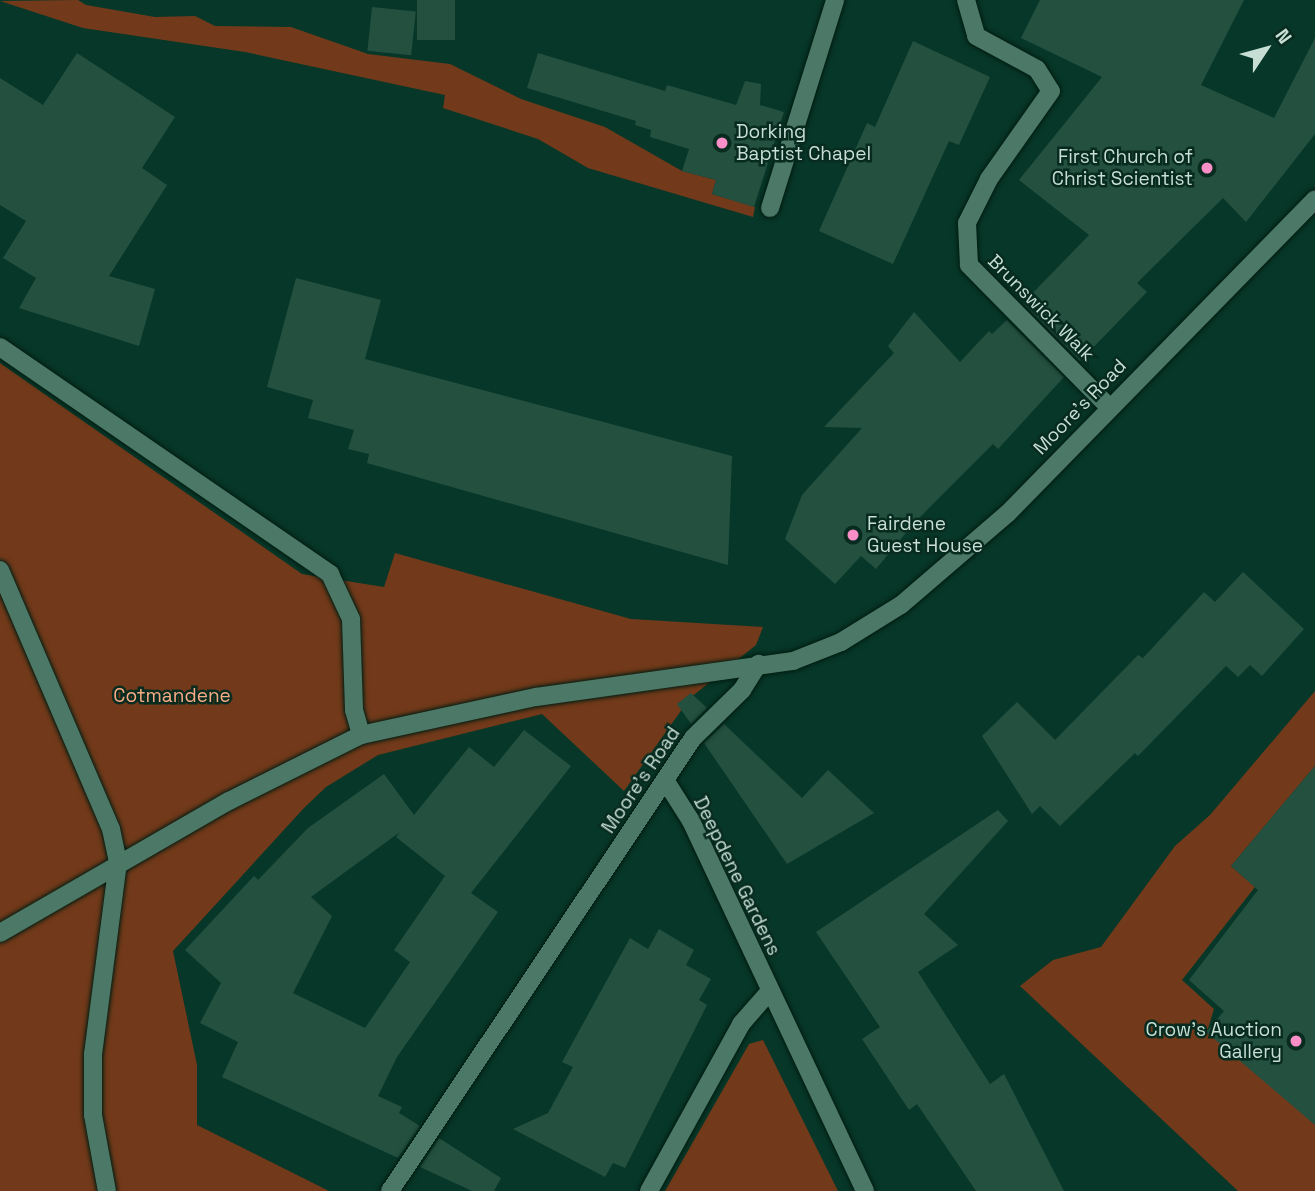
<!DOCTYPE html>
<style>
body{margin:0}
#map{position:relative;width:1315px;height:1191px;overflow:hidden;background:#073728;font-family:"Space Grotesk",sans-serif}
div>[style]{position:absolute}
.green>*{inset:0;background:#723a1a}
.building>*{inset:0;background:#245040;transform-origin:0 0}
.roads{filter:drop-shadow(0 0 2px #001c12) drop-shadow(0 0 2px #001c12)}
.lane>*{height:18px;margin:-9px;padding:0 9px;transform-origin:9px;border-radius:9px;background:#4c7967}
.street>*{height:18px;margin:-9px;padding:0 9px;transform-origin:9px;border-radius:9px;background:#4c7967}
.dots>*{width:19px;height:19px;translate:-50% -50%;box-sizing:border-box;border:4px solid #082b20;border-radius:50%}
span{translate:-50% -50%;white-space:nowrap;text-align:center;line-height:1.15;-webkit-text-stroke:5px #082b20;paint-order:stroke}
.poi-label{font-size:19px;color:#c7ded4}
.left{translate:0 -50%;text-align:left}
.right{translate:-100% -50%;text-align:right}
.street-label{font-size:19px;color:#c7ded4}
.park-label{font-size:19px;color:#f7aa83}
.north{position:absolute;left:1231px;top:14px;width:70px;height:70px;-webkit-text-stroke:5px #082b20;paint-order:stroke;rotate:54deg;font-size:19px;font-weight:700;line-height:28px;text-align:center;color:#c7ded4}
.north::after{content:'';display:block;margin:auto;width:24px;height:32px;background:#c7ded4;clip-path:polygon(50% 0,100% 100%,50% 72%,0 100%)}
</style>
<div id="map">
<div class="green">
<i style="clip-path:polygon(78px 0,86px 5px,155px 17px,195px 16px,215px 26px,291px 27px,368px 54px,450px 64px,521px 99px,605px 127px,682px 171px,716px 180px,712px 194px,755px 207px,753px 217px,588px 168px,538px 139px,443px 108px,445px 95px,245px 52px,83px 28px,0 1px)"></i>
<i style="clip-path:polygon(0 363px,302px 574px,384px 587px,395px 553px,631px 619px,763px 627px,756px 645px,690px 698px,624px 791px,542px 714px,378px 755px,326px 787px,304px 808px,173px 951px,197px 1065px,197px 1125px,329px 1191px,0 1191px)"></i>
<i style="clip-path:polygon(1315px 691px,1315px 766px,1231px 866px,1255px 887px,1182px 980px,1214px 1009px,1207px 1032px,1315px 1102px,1315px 1191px,1238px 1191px,1020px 986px,1053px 960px,1101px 947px,1175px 846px,1210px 815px)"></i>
<i style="clip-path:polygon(763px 1040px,838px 1191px,665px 1191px,749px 1044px)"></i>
</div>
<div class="building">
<i style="left:417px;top:0;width:38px;height:40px"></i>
<i style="clip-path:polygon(1040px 0,1244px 0,1201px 85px,1274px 118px,1315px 38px,1315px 134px,1246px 222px,1223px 198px,1137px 283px,1147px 292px,1080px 361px,1023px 303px,1089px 235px,1019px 180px,1102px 77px,1021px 38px)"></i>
<i style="left:372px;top:7px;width:44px;height:44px;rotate:6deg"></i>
<i style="clip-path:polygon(913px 41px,990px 77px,959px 145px,949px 141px,893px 264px,819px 231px,867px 123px,875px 127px)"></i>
<i style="clip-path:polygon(77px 53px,175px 117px,142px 168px,167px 185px,109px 276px,155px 289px,139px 346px,19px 308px,36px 278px,3px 258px,26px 221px,0 205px,0 78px,43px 105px)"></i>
<i style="clip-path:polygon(538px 53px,665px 91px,667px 85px,736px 105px,745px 81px,761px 84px,760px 105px,784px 112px,754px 207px,712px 194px,716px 180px,682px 171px,689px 149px,650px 137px,651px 130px,635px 125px,636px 121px,527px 88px)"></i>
<i style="clip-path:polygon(296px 278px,381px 300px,365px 359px,732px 456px,728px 565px,367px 463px,369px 454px,348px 449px,354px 430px,308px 418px,313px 400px,267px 387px)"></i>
<i style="clip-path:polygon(914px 312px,960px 362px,989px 331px,992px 334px,1007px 320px,1064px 377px,998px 449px,993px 444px,914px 523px,876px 569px,861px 556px,835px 584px,785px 539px,802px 495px,862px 428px,824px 427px,894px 353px,888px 346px)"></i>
<i style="clip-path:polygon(1243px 572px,1304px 629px,1262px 676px,1250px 665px,1238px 677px,1226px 666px,1138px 756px,1135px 753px,1060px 826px,1040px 806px,1032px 814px,982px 736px,1017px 702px,1055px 740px,1138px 655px,1143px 658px,1204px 592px,1215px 602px)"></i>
<i style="clip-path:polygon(691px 693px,707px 708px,691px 724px,677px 704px)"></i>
<i style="clip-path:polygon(724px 724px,802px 798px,828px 770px,874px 813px,787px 864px,704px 743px)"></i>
<i style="clip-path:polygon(evenodd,524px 730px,571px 766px,471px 893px,498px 912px,397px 1057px,378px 1096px,402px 1107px,399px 1113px,420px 1126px,398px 1158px,222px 1077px,238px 1042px,200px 1023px,221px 983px,185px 950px,254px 876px,258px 880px,308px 828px,384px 774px,414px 815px,469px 747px,494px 767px,524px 730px,400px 832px,396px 837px,445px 876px,394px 950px,410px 962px,365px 1028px,293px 993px,332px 916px,311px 897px,400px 832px)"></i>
<i style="clip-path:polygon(1315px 766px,1315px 1125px,1206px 1032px,1224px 1011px,1189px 980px,1258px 890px,1231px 866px)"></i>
<i style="clip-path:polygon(998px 810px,1008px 821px,924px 914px,958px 945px,918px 972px,990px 1084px,1004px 1074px,1064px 1191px,976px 1191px,917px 1104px,909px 1110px,862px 1039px,880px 1027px,816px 932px)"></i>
<i style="clip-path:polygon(659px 929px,694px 950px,686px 965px,711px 979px,699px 1000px,707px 1005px,625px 1168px,613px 1163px,605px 1177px,513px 1129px,548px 1113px,573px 1067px,562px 1062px,630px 938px,648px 949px)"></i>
<i style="clip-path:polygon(439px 1138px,501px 1178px,494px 1191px,472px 1191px,420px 1167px)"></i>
</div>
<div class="roads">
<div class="lane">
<i style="left:966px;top:0;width:37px;rotate:74deg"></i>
<i style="left:976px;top:36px;width:69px;rotate:28.4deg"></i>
<i style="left:1037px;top:69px;width:26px;rotate:58deg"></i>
<i style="left:770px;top:208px;width:218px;rotate:-72.6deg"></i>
<i style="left:649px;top:1191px;width:191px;rotate:-61.1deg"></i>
<i style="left:741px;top:1024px;width:43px;rotate:-48.8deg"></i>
</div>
<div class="street">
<i style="left:1051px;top:91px;width:108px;rotate:125.2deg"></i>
<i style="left:989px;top:179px;width:49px;rotate:116.6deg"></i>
<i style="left:967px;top:223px;width:42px;rotate:87.3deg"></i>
<i style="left:969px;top:265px;width:199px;rotate:45.4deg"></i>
<i style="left:0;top:347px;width:401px;rotate:34.5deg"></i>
<i style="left:330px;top:574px;width:50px;rotate:65deg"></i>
<i style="left:351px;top:619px;width:91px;rotate:88.1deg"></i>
<i style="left:354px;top:710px;width:26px;rotate:74deg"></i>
<i style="left:0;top:570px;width:282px;rotate:66.8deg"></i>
<i style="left:111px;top:829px;width:34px;rotate:78deg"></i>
<i style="left:118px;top:862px;width:194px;rotate:97.4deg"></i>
<i style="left:93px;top:1054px;width:61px;rotate:90deg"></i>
<i style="left:93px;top:1115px;width:77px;rotate:79.6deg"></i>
<i style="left:665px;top:780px;width:49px;rotate:57.6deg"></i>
<i style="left:691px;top:821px;width:409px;rotate:64.8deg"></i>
<i style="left:0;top:933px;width:264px;rotate:-30deg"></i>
<i style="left:229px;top:801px;width:148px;rotate:-26.6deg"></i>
<i style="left:361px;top:735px;width:179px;rotate:-12.3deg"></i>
<i style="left:536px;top:697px;width:260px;rotate:-8deg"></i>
<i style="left:793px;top:661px;width:52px;rotate:-21.6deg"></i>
<i style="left:841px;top:642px;width:70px;rotate:-31.7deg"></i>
<i style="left:901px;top:605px;width:141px;rotate:-40.7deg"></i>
<i style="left:1008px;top:513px;width:439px;rotate:-45.6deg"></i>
<i style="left:390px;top:1191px;width:545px;rotate:-56.22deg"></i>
<i style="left:693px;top:738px;width:69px;rotate:-44.4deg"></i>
<i style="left:742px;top:690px;width:31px;rotate:-58deg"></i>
</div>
</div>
<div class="dots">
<i style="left:722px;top:143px;background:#fa8fc8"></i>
<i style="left:1207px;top:168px;background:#fa8fc8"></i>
<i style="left:853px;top:535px;background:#fa8fc8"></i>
<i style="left:1296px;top:1041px;background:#fa8fc8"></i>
</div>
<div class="poi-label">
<span class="left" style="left:736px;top:143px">Dorking<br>Baptist Chapel</span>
<span class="right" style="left:1193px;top:168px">First Church of<br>Christ Scientist</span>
<span class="left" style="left:867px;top:535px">Fairdene<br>Guest House</span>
<span class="right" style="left:1282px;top:1041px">Crow's Auction<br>Gallery</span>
</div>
<div class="street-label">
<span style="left:1041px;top:308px;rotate:45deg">Brunswick Walk</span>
<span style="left:1080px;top:407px;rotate:-46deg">Moore's Road</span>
<span style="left:641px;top:780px;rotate:-56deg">Moore's Road</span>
<span style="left:737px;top:876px;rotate:64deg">Deepdene Gardens</span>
</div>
<div class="park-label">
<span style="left:172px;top:696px">Cotmandene</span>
</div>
<div class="north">N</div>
</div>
